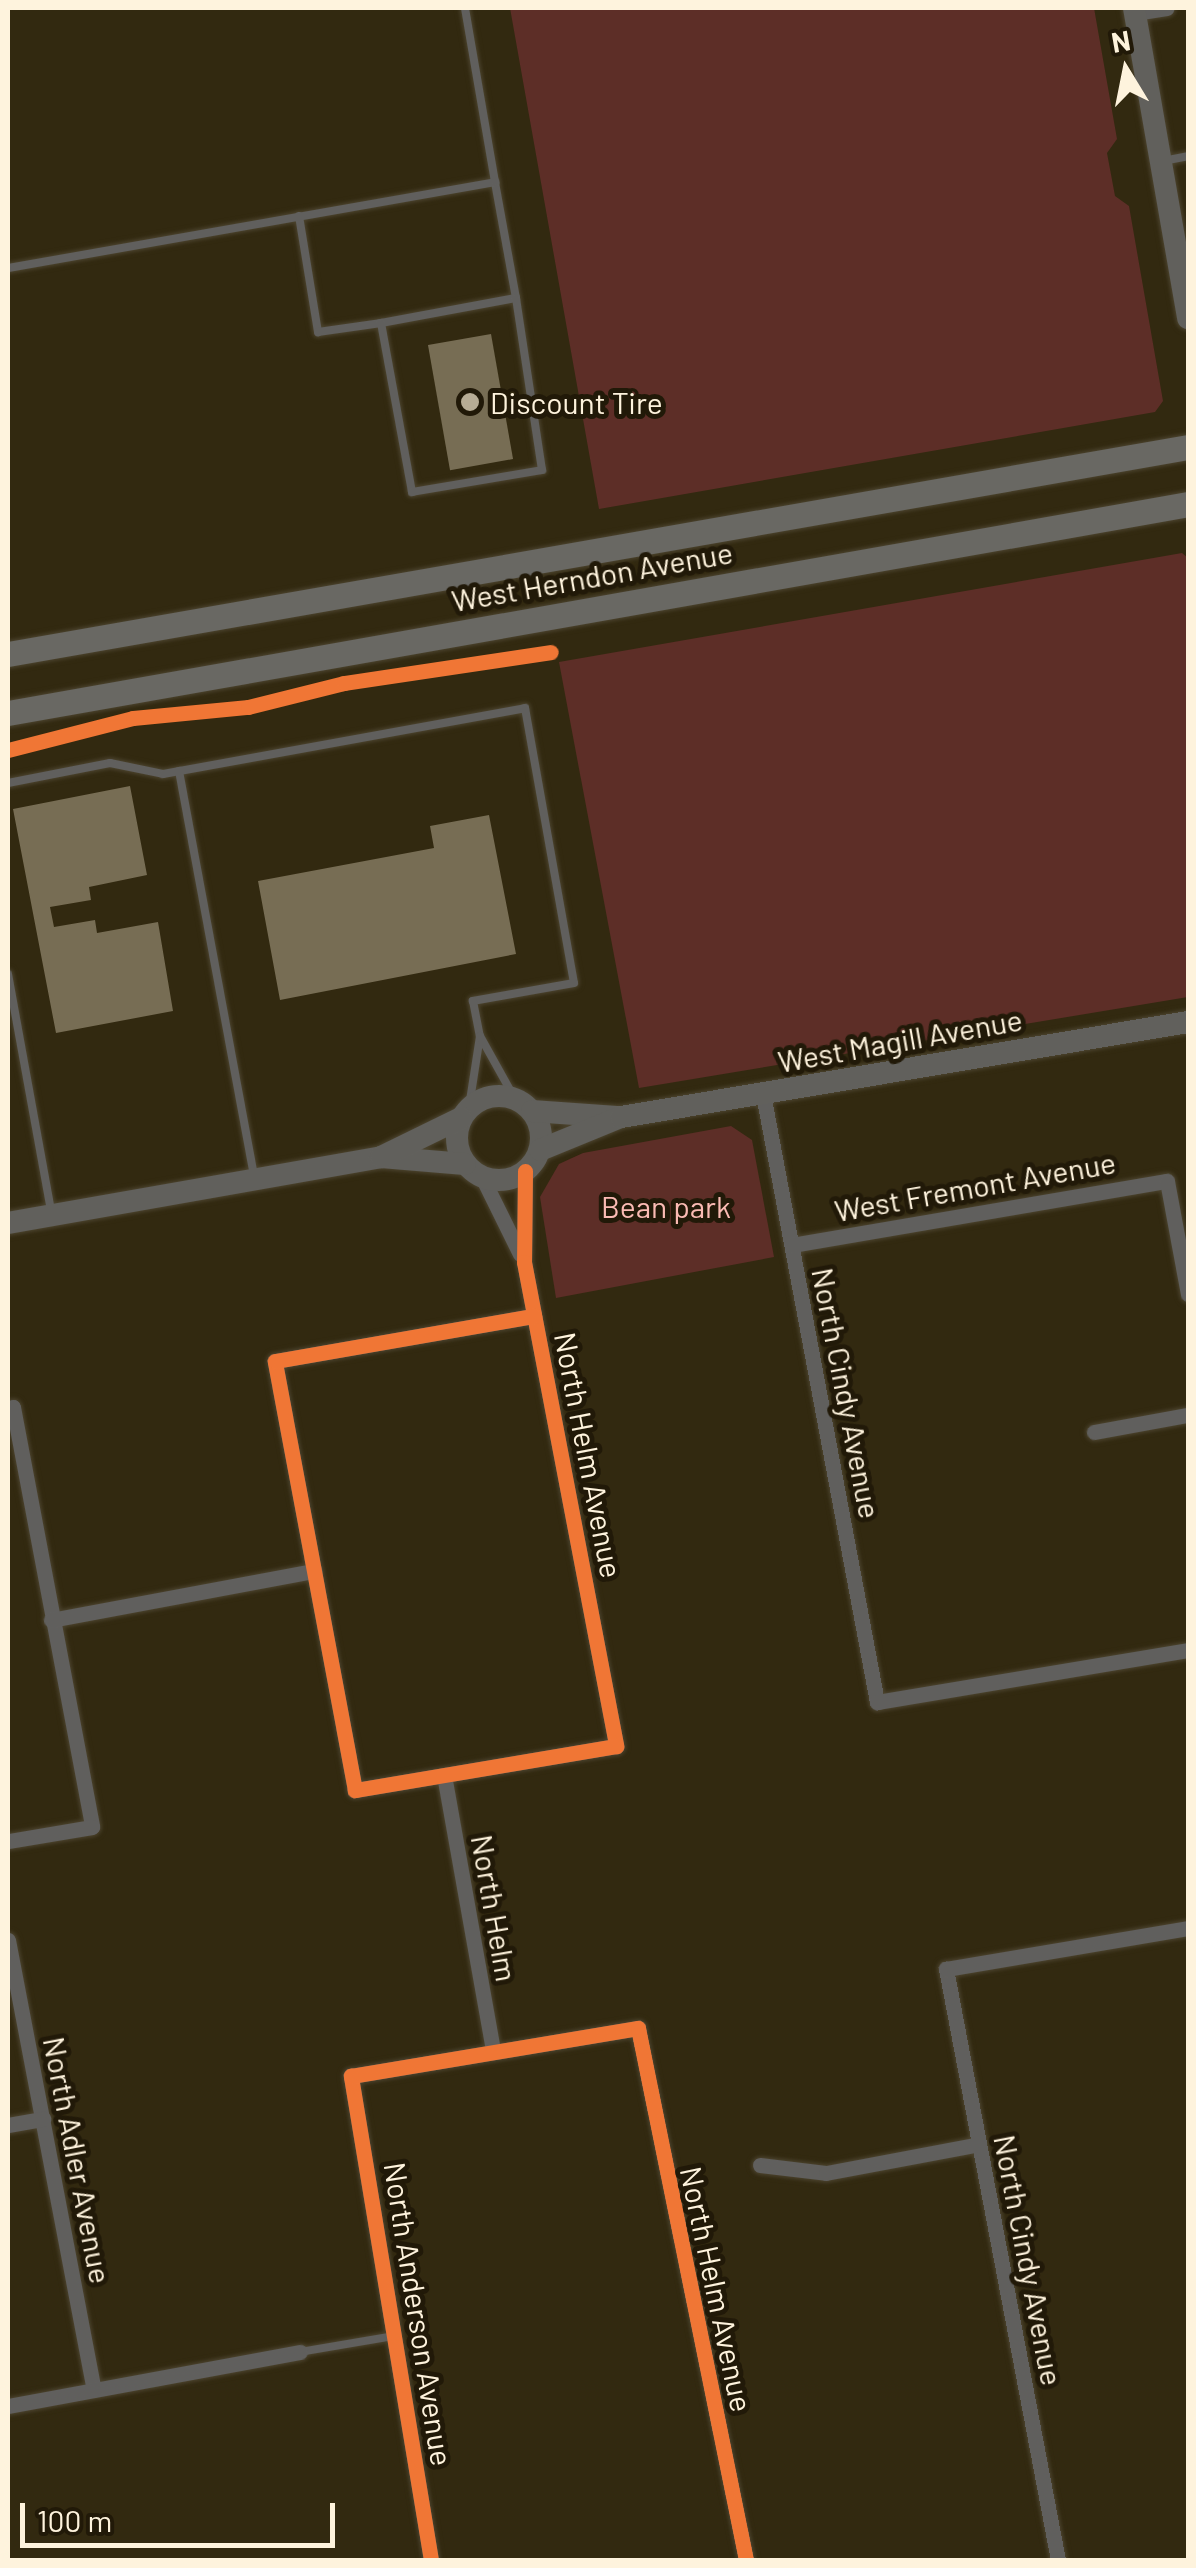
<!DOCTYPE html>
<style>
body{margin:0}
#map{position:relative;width:1196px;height:2568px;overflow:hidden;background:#322910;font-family:Barlow,sans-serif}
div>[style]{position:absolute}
.green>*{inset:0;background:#5d2e27}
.building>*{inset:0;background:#776d54;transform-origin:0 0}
.roads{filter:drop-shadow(0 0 2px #4c442f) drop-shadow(0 0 2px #4c442f)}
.lane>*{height:8px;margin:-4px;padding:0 4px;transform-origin:4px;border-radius:4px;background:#605f5d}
.street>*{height:15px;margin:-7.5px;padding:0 7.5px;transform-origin:7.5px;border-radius:7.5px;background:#605f5d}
.secondary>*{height:22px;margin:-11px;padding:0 11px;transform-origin:11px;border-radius:11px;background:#61605c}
.secondary>.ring{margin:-11px;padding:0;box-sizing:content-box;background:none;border:22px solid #61605c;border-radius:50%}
.primary>*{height:25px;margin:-12.5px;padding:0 12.5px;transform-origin:12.5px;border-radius:12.5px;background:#696863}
.cycleway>*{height:15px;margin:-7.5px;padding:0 7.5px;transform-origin:7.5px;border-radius:7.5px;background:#f07635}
.dots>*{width:28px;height:28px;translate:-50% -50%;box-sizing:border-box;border:5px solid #211908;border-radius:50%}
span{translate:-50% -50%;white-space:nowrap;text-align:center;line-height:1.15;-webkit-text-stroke:10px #211908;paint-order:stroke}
.poi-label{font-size:30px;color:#fef3dd}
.left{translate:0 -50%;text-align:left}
.street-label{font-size:30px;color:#fef3dd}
.park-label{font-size:30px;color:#fbbbb4}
.frame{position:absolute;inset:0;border:10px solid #fef3dd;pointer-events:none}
.north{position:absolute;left:1076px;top:20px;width:100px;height:100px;-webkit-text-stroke:8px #211908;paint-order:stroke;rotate:350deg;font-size:28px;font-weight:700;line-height:40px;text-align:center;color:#fef3dd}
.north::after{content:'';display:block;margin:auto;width:35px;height:45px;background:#fef3dd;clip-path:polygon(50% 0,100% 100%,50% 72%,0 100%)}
.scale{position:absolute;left:20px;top:2503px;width:315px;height:45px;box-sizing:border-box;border:5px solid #fef3dd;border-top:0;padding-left:12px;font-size:30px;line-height:35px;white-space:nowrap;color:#fef3dd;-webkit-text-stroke:8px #211908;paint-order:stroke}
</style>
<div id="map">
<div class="green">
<i style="clip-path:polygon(510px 8px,1094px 8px,1117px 139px,1107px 153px,1115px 196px,1129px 206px,1163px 401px,1155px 412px,599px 509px)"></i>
<i style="clip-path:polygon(1182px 553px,1188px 558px,1188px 997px,639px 1088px,559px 662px)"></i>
<i style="clip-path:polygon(731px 1126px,752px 1140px,774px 1257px,556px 1298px,540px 1197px,559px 1164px,583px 1153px)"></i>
</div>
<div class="building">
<i style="left:491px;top:334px;width:127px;height:64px;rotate:80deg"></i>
<i style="clip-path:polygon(130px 786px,147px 875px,89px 887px,91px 900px,50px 907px,54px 927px,95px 920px,97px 933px,158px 922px,173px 1011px,56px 1033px,13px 809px)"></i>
<i style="clip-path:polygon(489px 815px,516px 954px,280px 1000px,258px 881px,434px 848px,430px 826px)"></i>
</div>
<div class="roads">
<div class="lane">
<i style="left:1163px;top:161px;width:25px;rotate:-11deg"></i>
<i style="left:299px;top:216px;width:118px;rotate:80.7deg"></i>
<i style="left:318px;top:332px;width:64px;rotate:-8.1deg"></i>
<i style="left:381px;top:323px;width:137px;rotate:-10.5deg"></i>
<i style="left:516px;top:298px;width:118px;rotate:-100.3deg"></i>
<i style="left:8px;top:268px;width:495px;rotate:-10deg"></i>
<i style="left:495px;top:182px;width:177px;rotate:-99.8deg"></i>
<i style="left:381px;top:323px;width:172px;rotate:79.6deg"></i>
<i style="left:412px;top:492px;width:132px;rotate:-9.6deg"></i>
<i style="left:542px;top:470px;width:174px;rotate:-98.6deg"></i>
<i style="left:179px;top:771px;width:411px;rotate:79.5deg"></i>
<i style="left:8px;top:783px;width:104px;rotate:-11.1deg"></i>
<i style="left:110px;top:763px;width:54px;rotate:11.7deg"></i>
<i style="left:163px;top:774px;width:368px;rotate:-10.3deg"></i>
<i style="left:525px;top:708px;width:279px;rotate:79.9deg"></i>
<i style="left:574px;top:983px;width:103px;rotate:169.9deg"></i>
<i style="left:473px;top:1001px;width:36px;rotate:79deg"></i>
<i style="left:480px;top:1036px;width:72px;rotate:98.8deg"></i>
<i style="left:8px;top:974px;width:240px;rotate:79.7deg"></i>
<i style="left:480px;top:1036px;width:72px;rotate:60.9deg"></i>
<i style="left:300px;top:2352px;width:95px;rotate:-9.7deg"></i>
</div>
<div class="street">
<i style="left:1135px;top:13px;width:32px;rotate:-9deg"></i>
<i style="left:763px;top:1094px;width:619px;rotate:79.38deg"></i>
<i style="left:877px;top:1702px;width:315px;rotate:-9.5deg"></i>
<i style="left:525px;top:1171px;width:91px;rotate:90.6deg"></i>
<i style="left:524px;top:1262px;width:493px;rotate:79.2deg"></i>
<i style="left:616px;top:1746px;width:265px;rotate:170.4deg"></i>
<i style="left:355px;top:1790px;width:436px;rotate:-100.6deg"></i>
<i style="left:275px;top:1361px;width:263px;rotate:-9.9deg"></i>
<i style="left:482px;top:1177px;width:86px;rotate:63.7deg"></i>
<i style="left:792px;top:1245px;width:380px;rotate:-9.7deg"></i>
<i style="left:1167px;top:1181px;width:115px;rotate:79.5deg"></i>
<i style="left:8px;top:1408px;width:5px;rotate:-11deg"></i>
<i style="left:13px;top:1407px;width:427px;rotate:79.3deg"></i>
<i style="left:92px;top:1827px;width:85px;rotate:170.5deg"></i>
<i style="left:1094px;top:1432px;width:96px;rotate:-10.3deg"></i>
<i style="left:51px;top:1620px;width:268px;rotate:-10.6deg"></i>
<i style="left:444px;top:1775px;width:280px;rotate:79.9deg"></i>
<i style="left:8px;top:1940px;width:458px;rotate:79.2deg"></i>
<i style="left:8px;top:2125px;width:36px;rotate:-10deg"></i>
<i style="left:760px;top:2165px;width:66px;rotate:6.9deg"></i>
<i style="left:826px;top:2173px;width:156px;rotate:-10.7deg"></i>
<i style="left:8px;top:2406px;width:297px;rotate:-10.5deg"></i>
<i style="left:431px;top:2560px;width:491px;rotate:-99.4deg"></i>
<i style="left:351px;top:2076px;width:291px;rotate:-9.5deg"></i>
<i style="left:638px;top:2028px;width:543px;rotate:78.52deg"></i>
<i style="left:1058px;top:2560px;width:602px;rotate:-100.73deg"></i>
<i style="left:946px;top:1969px;width:245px;rotate:-9.6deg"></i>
</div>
<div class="secondary">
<i style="left:1134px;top:8px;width:315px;rotate:80.1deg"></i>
<i class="ring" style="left:457px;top:1096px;width:62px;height:62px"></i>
<i style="left:532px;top:1111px;width:85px;rotate:4deg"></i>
<i style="left:540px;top:1150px;width:87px;rotate:-22.2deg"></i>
<i style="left:621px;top:1117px;width:575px;rotate:-9.51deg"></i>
<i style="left:381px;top:1157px;width:84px;rotate:4.8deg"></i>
<i style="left:8px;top:1223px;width:379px;rotate:-10deg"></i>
<i style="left:381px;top:1157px;width:89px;rotate:-26deg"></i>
</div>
<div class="primary">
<i style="left:8px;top:654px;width:1198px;rotate:-9.95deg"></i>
<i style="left:8px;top:713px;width:1198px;rotate:-10.04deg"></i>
</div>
</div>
<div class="cycleway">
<i style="left:8px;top:750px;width:129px;rotate:-14.4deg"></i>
<i style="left:133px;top:718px;width:116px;rotate:-5.5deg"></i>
<i style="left:248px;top:707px;width:99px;rotate:-14deg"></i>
<i style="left:344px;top:683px;width:209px;rotate:-8.5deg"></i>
<i style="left:525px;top:1171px;width:91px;rotate:90.6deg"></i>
<i style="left:524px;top:1262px;width:493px;rotate:79.2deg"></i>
<i style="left:616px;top:1746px;width:265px;rotate:170.4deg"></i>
<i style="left:355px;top:1790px;width:436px;rotate:-100.6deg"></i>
<i style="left:275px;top:1361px;width:263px;rotate:-9.9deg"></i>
<i style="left:431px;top:2560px;width:491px;rotate:-99.4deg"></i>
<i style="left:351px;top:2076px;width:291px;rotate:-9.5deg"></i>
<i style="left:638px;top:2028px;width:543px;rotate:78.52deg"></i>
</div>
<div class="dots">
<i style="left:470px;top:402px;background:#b7ac95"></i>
</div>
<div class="poi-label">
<span class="left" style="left:490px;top:402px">Discount Tire</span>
</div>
<div class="street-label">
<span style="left:592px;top:576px;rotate:-10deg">West Herndon Avenue</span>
<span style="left:900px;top:1040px;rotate:-10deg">West Magill Avenue</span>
<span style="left:975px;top:1186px;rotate:-10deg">West Fremont Avenue</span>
<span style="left:847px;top:1393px;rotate:79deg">North Cindy Avenue</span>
<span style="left:589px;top:1455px;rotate:79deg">North Helm Avenue</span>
<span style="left:495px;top:1908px;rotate:80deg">North Helm</span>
<span style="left:78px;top:2160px;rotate:79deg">North Adler Avenue</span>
<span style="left:1029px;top:2260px;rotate:79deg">North Cindy Avenue</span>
<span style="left:717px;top:2289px;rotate:78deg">North Helm Avenue</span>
<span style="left:419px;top:2314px;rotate:81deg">North Anderson Avenue</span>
</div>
<div class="park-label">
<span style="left:666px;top:1206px">Bean park</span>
</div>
<div class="frame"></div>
<div class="north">N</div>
<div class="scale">100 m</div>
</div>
